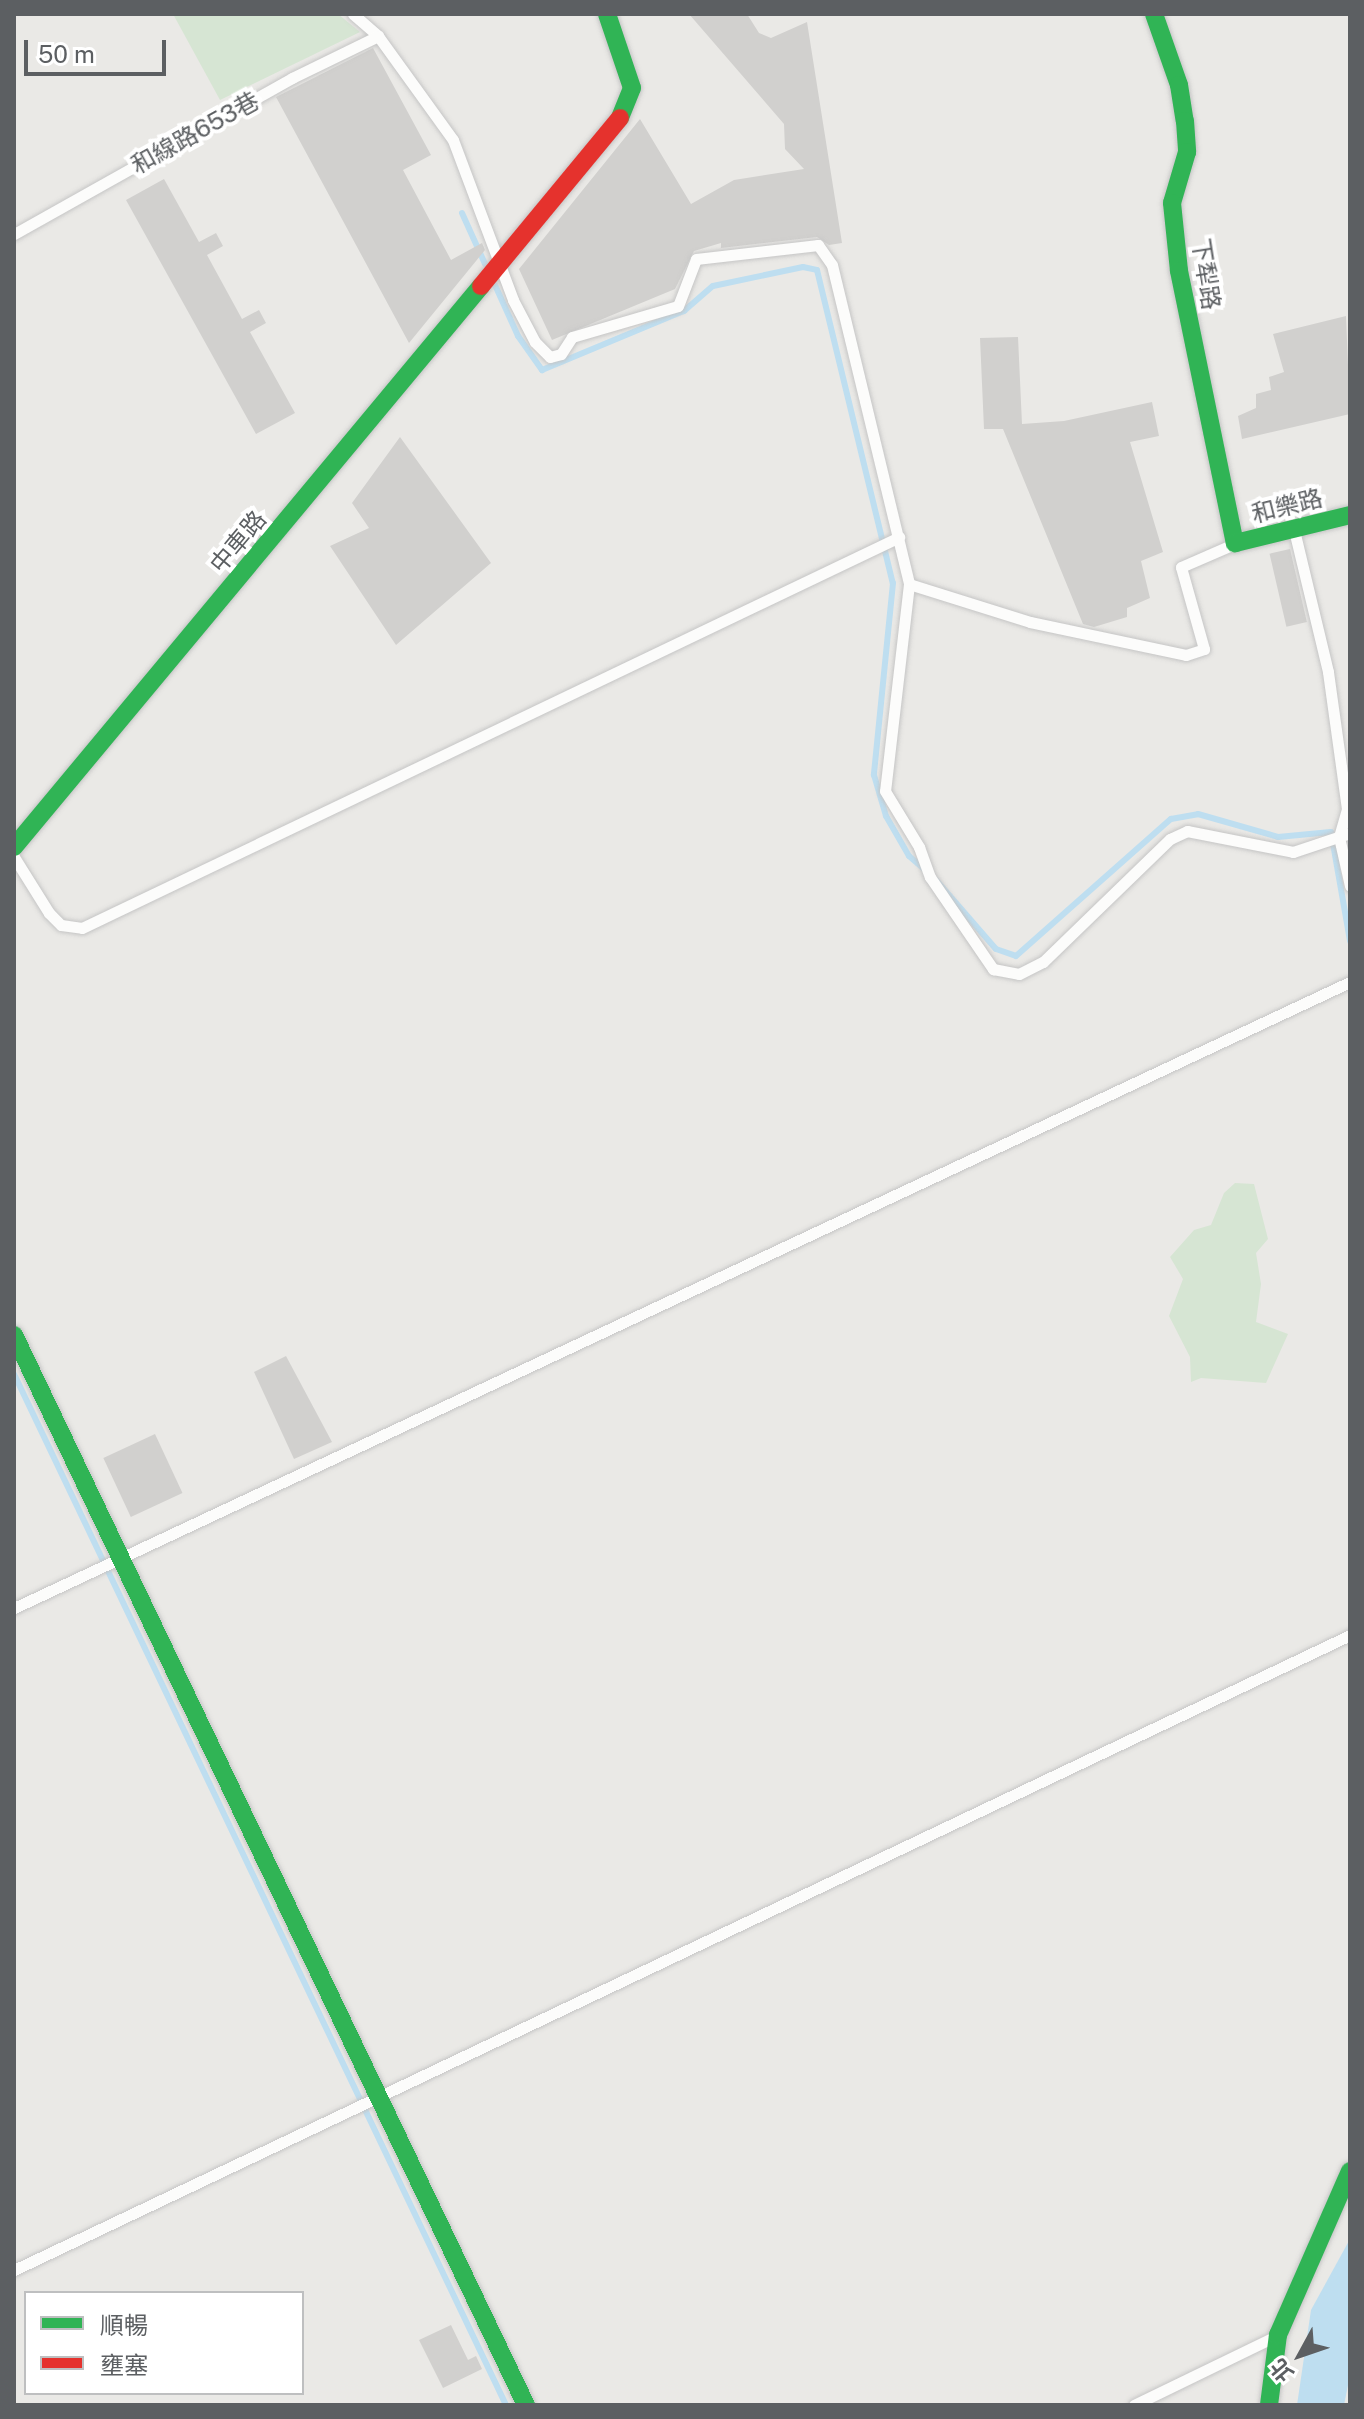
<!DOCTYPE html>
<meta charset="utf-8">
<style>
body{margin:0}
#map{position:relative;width:1364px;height:2419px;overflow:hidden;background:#eae9e6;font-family:"Public Sans","Noto Sans TC",sans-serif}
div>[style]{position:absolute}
.green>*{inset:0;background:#d6e5d3}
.water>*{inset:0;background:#bedef0}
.stream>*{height:6px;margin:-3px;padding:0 3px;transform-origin:3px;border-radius:3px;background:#bedef0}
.building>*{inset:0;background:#d1d0ce;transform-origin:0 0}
.roads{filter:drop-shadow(0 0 2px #c5c5c5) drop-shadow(0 0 2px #c5c5c5)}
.lane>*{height:11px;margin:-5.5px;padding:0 5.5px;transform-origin:5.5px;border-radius:5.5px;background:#fcfcfb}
.fast>*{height:18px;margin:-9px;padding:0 9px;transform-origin:9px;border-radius:9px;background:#30b455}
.jam>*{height:18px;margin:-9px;padding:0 9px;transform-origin:9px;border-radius:9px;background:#e5322d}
span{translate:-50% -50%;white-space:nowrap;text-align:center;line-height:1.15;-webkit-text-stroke:8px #fff;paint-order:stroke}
.street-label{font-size:24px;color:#5c5f62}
.frame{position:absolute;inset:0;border:16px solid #5c5f62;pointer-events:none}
.legend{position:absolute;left:24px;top:2291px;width:280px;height:104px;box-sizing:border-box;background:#fff;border:2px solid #bebfc0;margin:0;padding:10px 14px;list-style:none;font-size:24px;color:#5c5f62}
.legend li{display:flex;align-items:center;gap:16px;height:40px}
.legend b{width:40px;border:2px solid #bebfc0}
.north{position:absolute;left:1260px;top:2315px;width:80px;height:80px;-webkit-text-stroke:6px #fff;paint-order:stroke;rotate:230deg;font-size:22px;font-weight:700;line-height:32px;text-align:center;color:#5c5f62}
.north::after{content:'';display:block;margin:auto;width:28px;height:36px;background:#5c5f62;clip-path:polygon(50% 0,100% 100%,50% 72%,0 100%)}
.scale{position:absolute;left:24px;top:40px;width:142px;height:36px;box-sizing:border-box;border:4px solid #5c5f62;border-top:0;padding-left:10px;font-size:24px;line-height:28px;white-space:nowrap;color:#5c5f62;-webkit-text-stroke:6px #fff;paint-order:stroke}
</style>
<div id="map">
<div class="green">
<i style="clip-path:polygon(173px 14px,338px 14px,360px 32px,220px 100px)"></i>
<i style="clip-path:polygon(1235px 1183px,1254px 1184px,1268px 1239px,1256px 1253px,1261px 1284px,1256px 1322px,1288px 1334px,1266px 1383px,1201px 1378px,1191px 1382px,1190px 1357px,1169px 1316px,1183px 1279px,1170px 1257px,1194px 1230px,1211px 1225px,1224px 1193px)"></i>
</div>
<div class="water">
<i style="clip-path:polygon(1350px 2239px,1350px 2375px,1344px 2405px,1297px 2405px,1311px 2310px)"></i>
</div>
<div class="stream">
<i style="left:462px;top:213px;width:56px;rotate:65.7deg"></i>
<i style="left:495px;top:285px;width:56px;rotate:65.7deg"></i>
<i style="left:518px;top:336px;width:42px;rotate:54.8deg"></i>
<i style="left:542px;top:370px;width:154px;rotate:-22.6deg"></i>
<i style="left:684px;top:311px;width:38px;rotate:-41deg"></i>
<i style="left:713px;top:286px;width:92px;rotate:-11.9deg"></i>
<i style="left:803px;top:267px;width:14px;rotate:12deg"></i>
<i style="left:817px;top:270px;width:322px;rotate:76.4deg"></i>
<i style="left:893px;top:583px;width:193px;rotate:95.7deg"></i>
<i style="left:874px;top:775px;width:43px;rotate:73.7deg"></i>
<i style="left:886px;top:816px;width:46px;rotate:60.1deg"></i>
<i style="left:909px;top:856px;width:21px;rotate:41deg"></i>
<i style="left:936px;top:880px;width:91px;rotate:49deg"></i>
<i style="left:996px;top:949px;width:21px;rotate:19deg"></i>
<i style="left:1016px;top:956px;width:207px;rotate:-41.5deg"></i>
<i style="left:1171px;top:819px;width:27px;rotate:-10deg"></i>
<i style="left:1198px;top:814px;width:83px;rotate:16deg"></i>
<i style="left:1278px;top:837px;width:53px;rotate:-5.4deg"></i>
<i style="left:1331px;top:832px;width:111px;rotate:80.1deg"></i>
<i style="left:14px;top:1374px;width:1142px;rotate:64.49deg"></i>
</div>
<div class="building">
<i style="clip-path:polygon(689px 14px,747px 14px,759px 33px,771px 38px,807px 22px,842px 243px,829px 245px,817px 237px,721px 248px,721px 243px,694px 251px,675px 289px,552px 340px,519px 269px,640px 119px,691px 204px,734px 180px,804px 169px,785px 149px,784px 124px)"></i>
<i style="clip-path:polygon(373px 48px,431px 155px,403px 170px,451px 260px,482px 243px,485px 250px,409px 343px,276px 97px)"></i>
<i style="clip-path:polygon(164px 179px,199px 242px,216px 233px,223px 246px,207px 255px,242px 319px,259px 310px,266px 323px,250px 332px,295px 413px,256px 434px,126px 200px)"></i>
<i style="clip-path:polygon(1346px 316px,1350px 414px,1242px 439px,1238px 416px,1256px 408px,1256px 394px,1271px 390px,1269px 377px,1284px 372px,1273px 334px)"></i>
<i style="clip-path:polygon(1018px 337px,1022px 424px,1064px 421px,1152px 402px,1159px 436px,1130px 442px,1163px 552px,1141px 561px,1150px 598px,1127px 608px,1127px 617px,1094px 627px,1083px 624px,1003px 429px,984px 429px,980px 338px)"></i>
<i style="clip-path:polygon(400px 437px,491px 563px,396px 645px,330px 546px,369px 528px,352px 503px)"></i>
<i style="left:1290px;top:549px;width:75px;height:21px;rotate:77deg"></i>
<i style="clip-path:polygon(286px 1356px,332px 1442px,294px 1459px,254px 1372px)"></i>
<i style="left:155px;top:1434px;width:65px;height:57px;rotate:65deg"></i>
<i style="clip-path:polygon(451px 2325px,468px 2360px,476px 2356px,482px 2369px,443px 2388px,419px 2340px)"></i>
</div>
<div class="roads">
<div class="lane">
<i style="left:353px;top:14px;width:33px;rotate:41deg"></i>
<i style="left:378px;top:36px;width:128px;rotate:54.2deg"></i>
<i style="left:453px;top:140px;width:171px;rotate:69.4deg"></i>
<i style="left:513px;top:300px;width:47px;rotate:62.4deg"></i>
<i style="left:535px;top:342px;width:21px;rotate:45deg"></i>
<i style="left:550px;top:357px;width:11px;rotate:-15deg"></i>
<i style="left:561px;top:354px;width:20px;rotate:-57deg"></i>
<i style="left:572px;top:337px;width:110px;rotate:-16.3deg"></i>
<i style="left:678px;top:306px;width:50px;rotate:-69deg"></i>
<i style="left:696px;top:259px;width:123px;rotate:-6.5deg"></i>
<i style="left:818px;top:245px;width:24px;rotate:55deg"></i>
<i style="left:832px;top:265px;width:328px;rotate:76.4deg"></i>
<i style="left:909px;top:584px;width:208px;rotate:96.6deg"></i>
<i style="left:885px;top:791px;width:66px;rotate:58.7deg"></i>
<i style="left:919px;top:847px;width:32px;rotate:70deg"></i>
<i style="left:930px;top:877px;width:112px;rotate:55.6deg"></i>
<i style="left:993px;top:969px;width:26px;rotate:11deg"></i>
<i style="left:1019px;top:974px;width:27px;rotate:-27deg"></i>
<i style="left:1043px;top:962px;width:177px;rotate:-44.1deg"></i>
<i style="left:1170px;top:839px;width:19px;rotate:-25deg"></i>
<i style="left:1187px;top:831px;width:108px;rotate:11.2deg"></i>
<i style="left:1293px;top:852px;width:60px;rotate:-18.4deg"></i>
<i style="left:14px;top:234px;width:319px;rotate:-29.3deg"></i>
<i style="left:292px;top:78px;width:96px;rotate:-26deg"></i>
<i style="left:1294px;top:530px;width:146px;rotate:76.5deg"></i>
<i style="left:1328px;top:672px;width:138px;rotate:82.1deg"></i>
<i style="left:1347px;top:809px;width:29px;rotate:106deg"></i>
<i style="left:1339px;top:837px;width:50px;rotate:77.3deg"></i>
<i style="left:909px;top:584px;width:127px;rotate:17.4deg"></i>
<i style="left:1030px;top:622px;width:159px;rotate:11.9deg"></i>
<i style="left:1186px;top:655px;width:19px;rotate:-18deg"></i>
<i style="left:1204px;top:649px;width:85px;rotate:-105.7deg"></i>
<i style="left:1181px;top:567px;width:58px;rotate:-23.5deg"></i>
<i style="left:14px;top:857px;width:66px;rotate:58deg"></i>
<i style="left:49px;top:913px;width:17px;rotate:45deg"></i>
<i style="left:61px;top:925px;width:21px;rotate:8deg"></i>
<i style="left:82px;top:928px;width:906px;rotate:-25.57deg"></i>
<i style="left:14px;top:1608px;width:1475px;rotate:-25.11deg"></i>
<i style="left:14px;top:2270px;width:1479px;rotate:-25.42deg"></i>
<i style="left:1134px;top:2405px;width:156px;rotate:-25.9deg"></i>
</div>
<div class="fast">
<i style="left:607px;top:14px;width:78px;rotate:71.3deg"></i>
<i style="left:632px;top:88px;width:32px;rotate:112deg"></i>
<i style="left:1154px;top:14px;width:75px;rotate:70.6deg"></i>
<i style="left:1179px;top:85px;width:36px;rotate:81deg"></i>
<i style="left:1185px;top:121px;width:31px;rotate:86deg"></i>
<i style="left:1187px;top:152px;width:53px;rotate:106.4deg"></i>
<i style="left:1172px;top:203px;width:68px;rotate:84.1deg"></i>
<i style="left:1179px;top:271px;width:278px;rotate:78.4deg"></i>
<i style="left:1235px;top:543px;width:118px;rotate:-13.7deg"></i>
<i style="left:14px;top:847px;width:730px;rotate:-50.22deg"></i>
<i style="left:14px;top:1335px;width:1186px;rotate:64.43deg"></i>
<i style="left:1269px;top:2405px;width:71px;rotate:-82.7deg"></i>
<i style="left:1278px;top:2335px;width:179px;rotate:-66.3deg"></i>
</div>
<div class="jam">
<i style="left:481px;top:286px;width:218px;rotate:-50.4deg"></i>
</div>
</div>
<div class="street-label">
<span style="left:195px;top:133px;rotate:-29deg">和線路653巷</span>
<span style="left:1206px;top:274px;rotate:81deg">下犁路</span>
<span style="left:1287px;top:506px;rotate:-14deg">和樂路</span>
<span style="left:238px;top:542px;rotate:-50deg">中車路</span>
</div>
<div class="frame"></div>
<ul class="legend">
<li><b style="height:10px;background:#30b455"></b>順暢</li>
<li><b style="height:10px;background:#e5322d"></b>壅塞</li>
</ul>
<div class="north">北</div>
<div class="scale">50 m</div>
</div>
